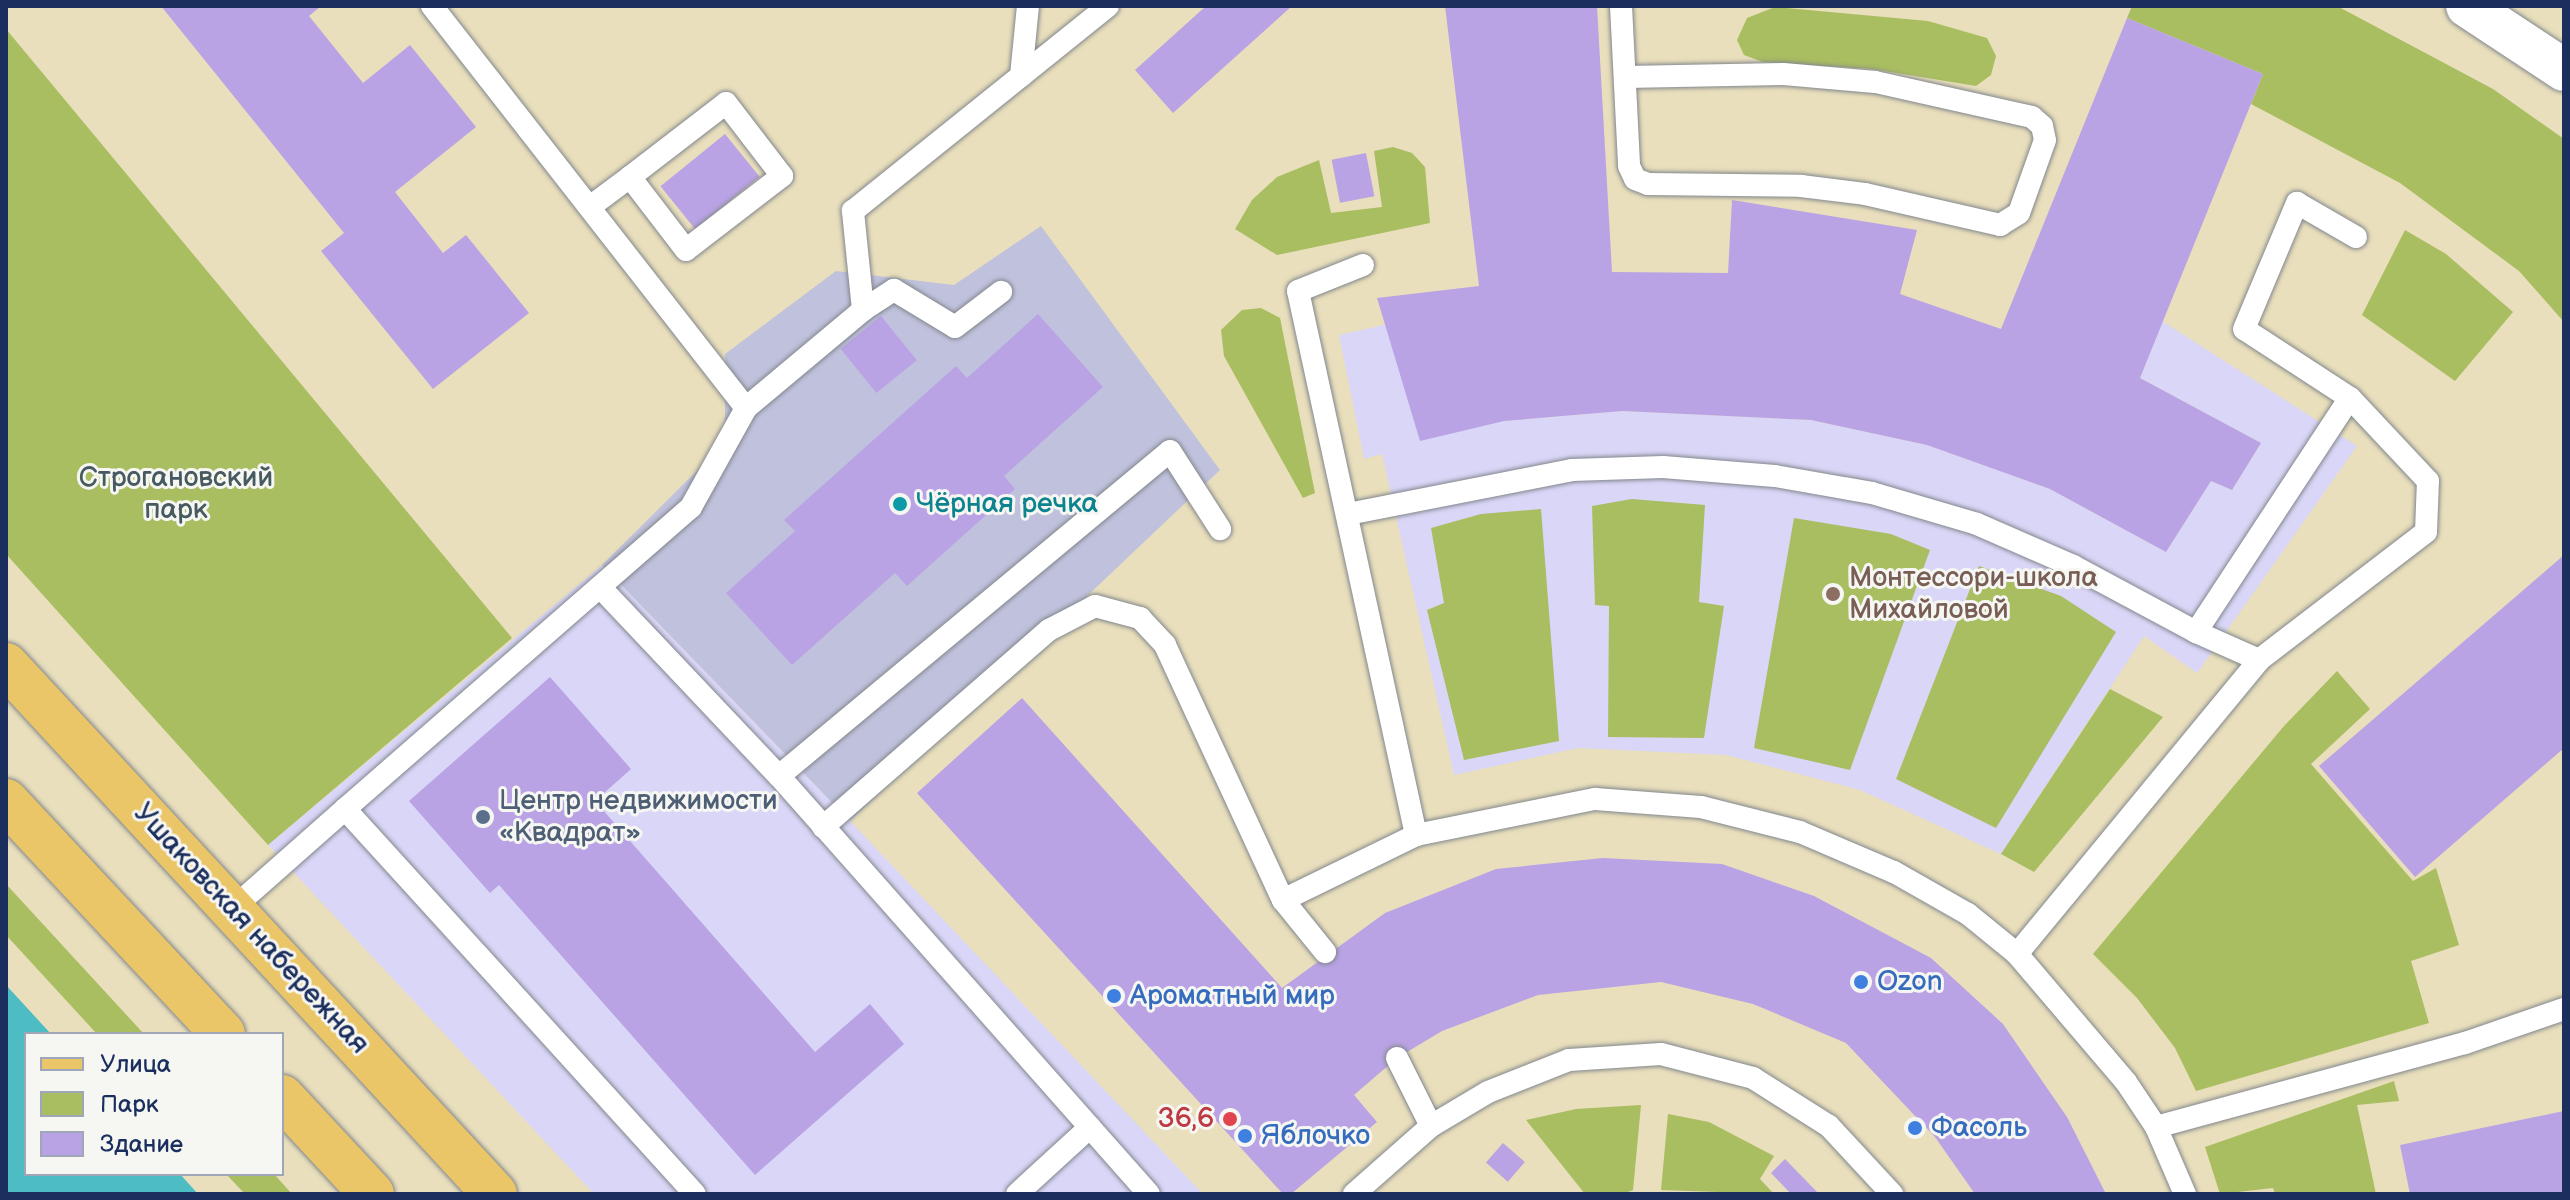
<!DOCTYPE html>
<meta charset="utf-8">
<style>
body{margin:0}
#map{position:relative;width:2570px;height:1200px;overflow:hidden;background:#e9dfbc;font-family:"Balsamiq Sans",sans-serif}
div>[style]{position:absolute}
.built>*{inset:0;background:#d9d6f7}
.industrial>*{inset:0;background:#c0c2dd}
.green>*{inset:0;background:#a9bd61}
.water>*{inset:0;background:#4ebdc3}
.building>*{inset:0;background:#b9a3e4;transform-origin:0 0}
.roads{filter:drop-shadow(0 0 2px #82878d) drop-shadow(0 0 2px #82878d)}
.lane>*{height:22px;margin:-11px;padding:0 11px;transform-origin:11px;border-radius:11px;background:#fff}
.street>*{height:42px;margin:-21px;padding:0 21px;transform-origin:21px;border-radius:21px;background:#fff}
.primary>*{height:44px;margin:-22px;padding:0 22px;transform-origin:22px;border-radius:22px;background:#ebc669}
.dots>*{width:22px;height:22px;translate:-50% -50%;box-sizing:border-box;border:4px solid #f6f6f2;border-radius:50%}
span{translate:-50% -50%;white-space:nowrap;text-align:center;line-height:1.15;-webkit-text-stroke:6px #f6f6f2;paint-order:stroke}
.park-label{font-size:28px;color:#465a5f}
.culture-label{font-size:28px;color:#0d838f}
.left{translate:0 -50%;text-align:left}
.education-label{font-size:28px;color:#785e54}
.service-label{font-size:28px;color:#4e5e75}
.street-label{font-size:28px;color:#1b2f5e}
.shop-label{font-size:28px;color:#366cbe}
.health-label{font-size:28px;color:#be3a42}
.right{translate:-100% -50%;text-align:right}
.frame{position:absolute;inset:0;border:8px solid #1b2f5e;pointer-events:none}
.legend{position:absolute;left:24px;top:1032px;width:260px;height:144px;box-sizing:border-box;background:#f6f6f2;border:2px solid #9ea6b7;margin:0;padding:10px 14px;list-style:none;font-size:24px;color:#1b2f5e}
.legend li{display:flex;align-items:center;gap:16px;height:40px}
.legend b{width:40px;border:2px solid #9ea6b7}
</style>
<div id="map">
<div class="built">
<i style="clip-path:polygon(2162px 321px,2357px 446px,2197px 673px,2144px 636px,2001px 854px,1860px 790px,1726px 755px,1578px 748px,1454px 775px,1382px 454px,1364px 459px,1339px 335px,1388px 324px,1504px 421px,1622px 411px,1811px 420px,1927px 445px,2050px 489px,2166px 552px,2211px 481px,2232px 490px,2261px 443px,2140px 378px)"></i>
<i style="clip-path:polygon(602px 565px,850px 821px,1203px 1194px,594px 1194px,268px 845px)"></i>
</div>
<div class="industrial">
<i style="clip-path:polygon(1041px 226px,1220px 470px,850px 821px,602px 565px,725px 443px,725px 354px,836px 271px,954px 285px)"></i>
</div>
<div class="green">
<i style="clip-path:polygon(2132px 6px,2337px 6px,2493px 89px,2564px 139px,2564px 322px,2519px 271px,2400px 183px,2251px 104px,2263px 74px,2127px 18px)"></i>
<i style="clip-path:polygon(1775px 7px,1928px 21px,1987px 38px,1996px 56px,1991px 75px,1976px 86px,1872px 69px,1763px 62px,1744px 55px,1737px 40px,1747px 18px)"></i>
<i style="clip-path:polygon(6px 29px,512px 638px,268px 845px,6px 554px)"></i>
<i style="clip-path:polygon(1393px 147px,1412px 153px,1425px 167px,1430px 223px,1277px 255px,1235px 229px,1252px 200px,1277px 177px,1319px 160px,1331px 213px,1382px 207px,1374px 151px)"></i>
<i style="clip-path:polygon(2405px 230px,2446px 254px,2513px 312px,2455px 381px,2362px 315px)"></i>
<i style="clip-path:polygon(1261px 308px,1280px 318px,1315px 493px,1303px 498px,1224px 356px,1221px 330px,1242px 310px)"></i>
<i style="clip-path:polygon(1632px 499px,1705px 505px,1699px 602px,1724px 606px,1704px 738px,1608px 737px,1609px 606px,1595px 605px,1592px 506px)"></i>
<i style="clip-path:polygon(1541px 509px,1559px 741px,1464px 760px,1427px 610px,1444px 603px,1431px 528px,1481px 514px)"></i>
<i style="clip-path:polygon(1794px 518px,1891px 534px,1930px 550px,1850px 770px,1754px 748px)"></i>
<i style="clip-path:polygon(1979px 566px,2061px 596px,2116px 632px,1996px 828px,1896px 779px)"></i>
<i style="clip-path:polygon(2337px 671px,2370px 709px,2311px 764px,2413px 881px,2436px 868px,2459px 945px,2411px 961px,2429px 1023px,2196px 1091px,2175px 1048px,2137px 998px,2093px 954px,2284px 726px)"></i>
<i style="clip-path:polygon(2110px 689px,2163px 717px,2034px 872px,2001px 854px)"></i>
<i style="clip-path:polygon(6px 884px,144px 1034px,97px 1034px,6px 935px)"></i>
<i style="clip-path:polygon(2394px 1081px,2399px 1101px,2357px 1105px,2376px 1194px,2275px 1194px,2273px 1188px,2220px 1194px,2205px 1147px)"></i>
<i style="clip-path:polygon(1641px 1105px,1633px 1190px,1623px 1194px,1585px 1194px,1526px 1120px,1576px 1109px)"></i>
<i style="clip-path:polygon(1668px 1114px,1709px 1122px,1774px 1156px,1760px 1179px,1774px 1194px,1661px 1190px)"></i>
<i style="clip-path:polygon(226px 1174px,274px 1174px,292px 1194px,245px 1194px)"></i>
</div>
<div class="water">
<i style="clip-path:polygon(6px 985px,51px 1034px,26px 1034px,26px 1174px,180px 1174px,198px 1194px,6px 1194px)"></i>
</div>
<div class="building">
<i style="clip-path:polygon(161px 6px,321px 6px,309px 16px,363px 83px,410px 45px,476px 127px,395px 192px,443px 253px,466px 235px,529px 313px,433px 389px,321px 251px,344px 233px)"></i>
<i style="clip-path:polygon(1206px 6px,1292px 6px,1173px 113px,1135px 70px)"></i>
<i style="clip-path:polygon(1445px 6px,1597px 6px,1612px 272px,1728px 273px,1732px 200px,1917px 230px,1900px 294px,2001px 329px,2127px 18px,2263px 74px,2140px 378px,2261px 443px,2232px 490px,2211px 481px,2166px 552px,2050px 489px,1927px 445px,1811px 420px,1622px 411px,1504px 421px,1420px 441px,1377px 298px,1479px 286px)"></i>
<i style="left:725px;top:134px;width:55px;height:83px;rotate:51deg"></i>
<i style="left:1366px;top:153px;width:44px;height:35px;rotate:79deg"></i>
<i style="clip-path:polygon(1038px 314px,1103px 387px,1004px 476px,1015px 489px,907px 586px,895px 573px,792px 665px,726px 593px,795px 531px,784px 520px,956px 366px,967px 378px)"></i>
<i style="left:881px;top:316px;width:57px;height:52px;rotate:51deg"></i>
<i style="clip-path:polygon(2564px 555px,2564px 748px,2415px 877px,2319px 766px)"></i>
<i style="clip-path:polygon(550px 677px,631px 769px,595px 801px,815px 1052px,870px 1004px,904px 1044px,755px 1175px,499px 885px,490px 893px,409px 801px)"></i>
<i style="clip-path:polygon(1022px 698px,1282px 988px,1385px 913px,1496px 869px,1603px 858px,1722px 864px,1814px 896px,1931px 958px,2003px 1024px,2067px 1117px,2106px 1194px,1975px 1194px,1935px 1137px,1846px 1043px,1753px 1004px,1661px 982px,1538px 995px,1442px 1031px,1397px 1058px,1354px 1095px,1377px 1122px,1291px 1194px,1283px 1194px,917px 793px)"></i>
<i style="clip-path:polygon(2564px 1111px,2564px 1194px,2410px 1194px,2400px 1145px)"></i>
<i style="left:1503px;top:1143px;width:29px;height:26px;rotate:41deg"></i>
<i style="clip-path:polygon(1785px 1159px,1819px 1194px,1791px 1194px,1771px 1173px)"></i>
</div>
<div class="roads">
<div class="lane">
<i style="left:432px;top:6px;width:510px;rotate:52.01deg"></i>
<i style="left:1621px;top:6px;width:160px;rotate:87.1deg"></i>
<i style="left:1629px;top:166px;width:14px;rotate:65deg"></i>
<i style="left:1635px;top:179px;width:14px;rotate:21deg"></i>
<i style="left:1648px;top:184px;width:153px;rotate:0.7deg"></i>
<i style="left:1801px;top:186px;width:64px;rotate:7.1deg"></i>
<i style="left:1865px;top:194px;width:139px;rotate:12.9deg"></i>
<i style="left:2000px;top:225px;width:22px;rotate:-32deg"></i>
<i style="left:2019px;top:213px;width:77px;rotate:-70.4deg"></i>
<i style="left:2045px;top:140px;width:14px;rotate:-102deg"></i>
<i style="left:2042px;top:126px;width:13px;rotate:-138deg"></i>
<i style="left:2032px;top:117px;width:161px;rotate:-167.4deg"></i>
<i style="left:1875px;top:82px;width:92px;rotate:-175deg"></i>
<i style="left:1783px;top:74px;width:158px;rotate:178.9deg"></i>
<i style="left:1021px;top:76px;width:70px;rotate:-84.3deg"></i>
<i style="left:591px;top:206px;width:49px;rotate:-36.6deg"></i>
<i style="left:630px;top:177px;width:121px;rotate:-37.6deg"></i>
<i style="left:726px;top:103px;width:92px;rotate:52.5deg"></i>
<i style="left:782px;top:176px;width:121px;rotate:142.4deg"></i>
<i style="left:686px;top:250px;width:92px;rotate:-127.5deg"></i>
<i style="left:1363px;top:265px;width:70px;rotate:158.2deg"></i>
<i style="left:1298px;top:291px;width:557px;rotate:77.76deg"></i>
<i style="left:863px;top:310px;width:37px;rotate:-33deg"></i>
<i style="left:894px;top:290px;width:71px;rotate:31.2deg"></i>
<i style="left:955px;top:327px;width:58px;rotate:-37.3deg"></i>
<i style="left:1348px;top:514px;width:228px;rotate:-11.1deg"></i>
<i style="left:1572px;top:470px;width:91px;rotate:-1.9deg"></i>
<i style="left:1663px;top:467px;width:112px;rotate:4.6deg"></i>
<i style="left:1775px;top:476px;width:98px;rotate:9.9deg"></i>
<i style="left:1872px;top:493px;width:109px;rotate:16.4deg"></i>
<i style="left:1977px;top:524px;width:105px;rotate:23.6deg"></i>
<i style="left:2073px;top:566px;width:140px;rotate:28.2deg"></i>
<i style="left:2196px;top:632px;width:280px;rotate:-56.7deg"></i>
<i style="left:2350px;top:398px;width:126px;rotate:-146.9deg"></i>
<i style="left:2244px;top:329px;width:137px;rotate:-67.2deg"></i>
<i style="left:2297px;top:203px;width:68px;rotate:30deg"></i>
<i style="left:600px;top:587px;width:260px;rotate:46.6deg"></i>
<i style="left:779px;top:776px;width:508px;rotate:-39.73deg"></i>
<i style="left:1170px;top:451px;width:93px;rotate:57.3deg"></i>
<i style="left:2196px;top:632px;width:69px;rotate:24deg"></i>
<i style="left:779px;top:776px;width:558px;rotate:48.49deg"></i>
<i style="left:345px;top:809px;width:459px;rotate:-41.1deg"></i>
<i style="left:691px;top:507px;width:113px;rotate:-60.9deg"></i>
<i style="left:746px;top:408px;width:153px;rotate:-39.9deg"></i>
<i style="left:863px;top:310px;width:100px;rotate:-95.8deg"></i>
<i style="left:853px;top:211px;width:327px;rotate:-38.8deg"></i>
<i style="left:823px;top:827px;width:300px;rotate:-41.1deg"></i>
<i style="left:1049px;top:630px;width:52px;rotate:-27.6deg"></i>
<i style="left:1095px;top:606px;width:47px;rotate:14.9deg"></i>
<i style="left:1140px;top:618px;width:37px;rotate:47deg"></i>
<i style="left:1165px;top:645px;width:281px;rotate:65.2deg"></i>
<i style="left:1283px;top:900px;width:67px;rotate:51.1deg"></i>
<i style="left:1283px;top:900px;width:148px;rotate:-26deg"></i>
<i style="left:1416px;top:835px;width:183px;rotate:-11.4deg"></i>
<i style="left:1595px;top:799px;width:106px;rotate:4.3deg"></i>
<i style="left:1701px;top:807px;width:102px;rotate:14.2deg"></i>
<i style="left:1800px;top:832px;width:102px;rotate:23.1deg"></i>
<i style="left:1894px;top:872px;width:85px;rotate:29.6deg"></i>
<i style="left:1968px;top:914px;width:63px;rotate:39.2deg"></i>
<i style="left:2017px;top:954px;width:168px;rotate:49.6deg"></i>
<i style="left:2126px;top:1082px;width:54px;rotate:56.3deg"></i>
<i style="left:2156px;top:1127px;width:73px;rotate:66.6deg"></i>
<i style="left:232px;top:909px;width:151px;rotate:-41.5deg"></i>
<i style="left:345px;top:809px;width:520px;rotate:47.73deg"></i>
<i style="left:2017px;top:954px;width:381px;rotate:-50.5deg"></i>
<i style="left:2259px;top:660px;width:210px;rotate:-37.5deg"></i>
<i style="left:2426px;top:532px;width:51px;rotate:-87.8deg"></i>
<i style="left:2428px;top:481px;width:114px;rotate:-133.2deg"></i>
<i style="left:1397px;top:1058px;width:76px;rotate:63.4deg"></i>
<i style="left:1431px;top:1126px;width:66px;rotate:-30.8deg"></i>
<i style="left:1488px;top:1092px;width:87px;rotate:-21.6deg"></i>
<i style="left:1569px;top:1060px;width:92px;rotate:-3.7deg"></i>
<i style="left:1661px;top:1054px;width:95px;rotate:14.6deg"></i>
<i style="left:1753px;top:1078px;width:90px;rotate:32.3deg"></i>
<i style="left:1829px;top:1126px;width:93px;rotate:47.2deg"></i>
<i style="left:2156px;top:1127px;width:320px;rotate:-15.2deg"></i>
<i style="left:2465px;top:1043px;width:105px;rotate:-19deg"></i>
<i style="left:1017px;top:1194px;width:99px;rotate:-42.5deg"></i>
<i style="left:1354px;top:1194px;width:103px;rotate:-41.4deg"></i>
</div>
<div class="street">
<i style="left:2467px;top:6px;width:116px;rotate:33.4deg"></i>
</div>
<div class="primary">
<i style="left:6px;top:665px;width:720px;rotate:47.25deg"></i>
<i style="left:6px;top:801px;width:318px;rotate:47deg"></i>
<i style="left:282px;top:1097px;width:132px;rotate:47.1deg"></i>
</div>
</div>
<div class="dots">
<i style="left:900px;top:504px;background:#0f9aa8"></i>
<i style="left:1833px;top:594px;background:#8d6e63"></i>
<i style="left:483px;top:817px;background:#5c6f8a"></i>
<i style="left:1861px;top:982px;background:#3f7fe0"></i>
<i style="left:1114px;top:996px;background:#3f7fe0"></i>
<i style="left:1230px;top:1119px;background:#e0444e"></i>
<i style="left:1915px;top:1128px;background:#3f7fe0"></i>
<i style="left:1245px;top:1136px;background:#3f7fe0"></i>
</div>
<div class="park-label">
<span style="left:176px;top:494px">Строгановский<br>парк</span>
</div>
<div class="culture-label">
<span class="left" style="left:916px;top:504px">Чёрная речка</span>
</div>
<div class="education-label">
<span class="left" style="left:1849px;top:594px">Монтессори-школа<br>Михайловой</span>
</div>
<div class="service-label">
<span class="left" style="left:499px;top:817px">Центр недвижимости<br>«Квадрат»</span>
</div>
<div class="street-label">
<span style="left:251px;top:929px;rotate:47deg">Ушаковская набережная</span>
</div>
<div class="shop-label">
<span class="left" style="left:1877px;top:982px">Ozon</span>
<span class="left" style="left:1130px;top:996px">Ароматный мир</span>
<span class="left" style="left:1931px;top:1128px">Фасоль</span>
<span class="left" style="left:1261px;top:1136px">Яблочко</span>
</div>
<div class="health-label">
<span class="right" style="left:1214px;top:1119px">36,6</span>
</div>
<div class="frame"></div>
<ul class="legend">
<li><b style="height:10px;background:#ebc669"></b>Улица</li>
<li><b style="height:22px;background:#a9bd61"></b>Парк</li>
<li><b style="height:22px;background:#b9a3e4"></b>Здание</li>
</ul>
</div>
